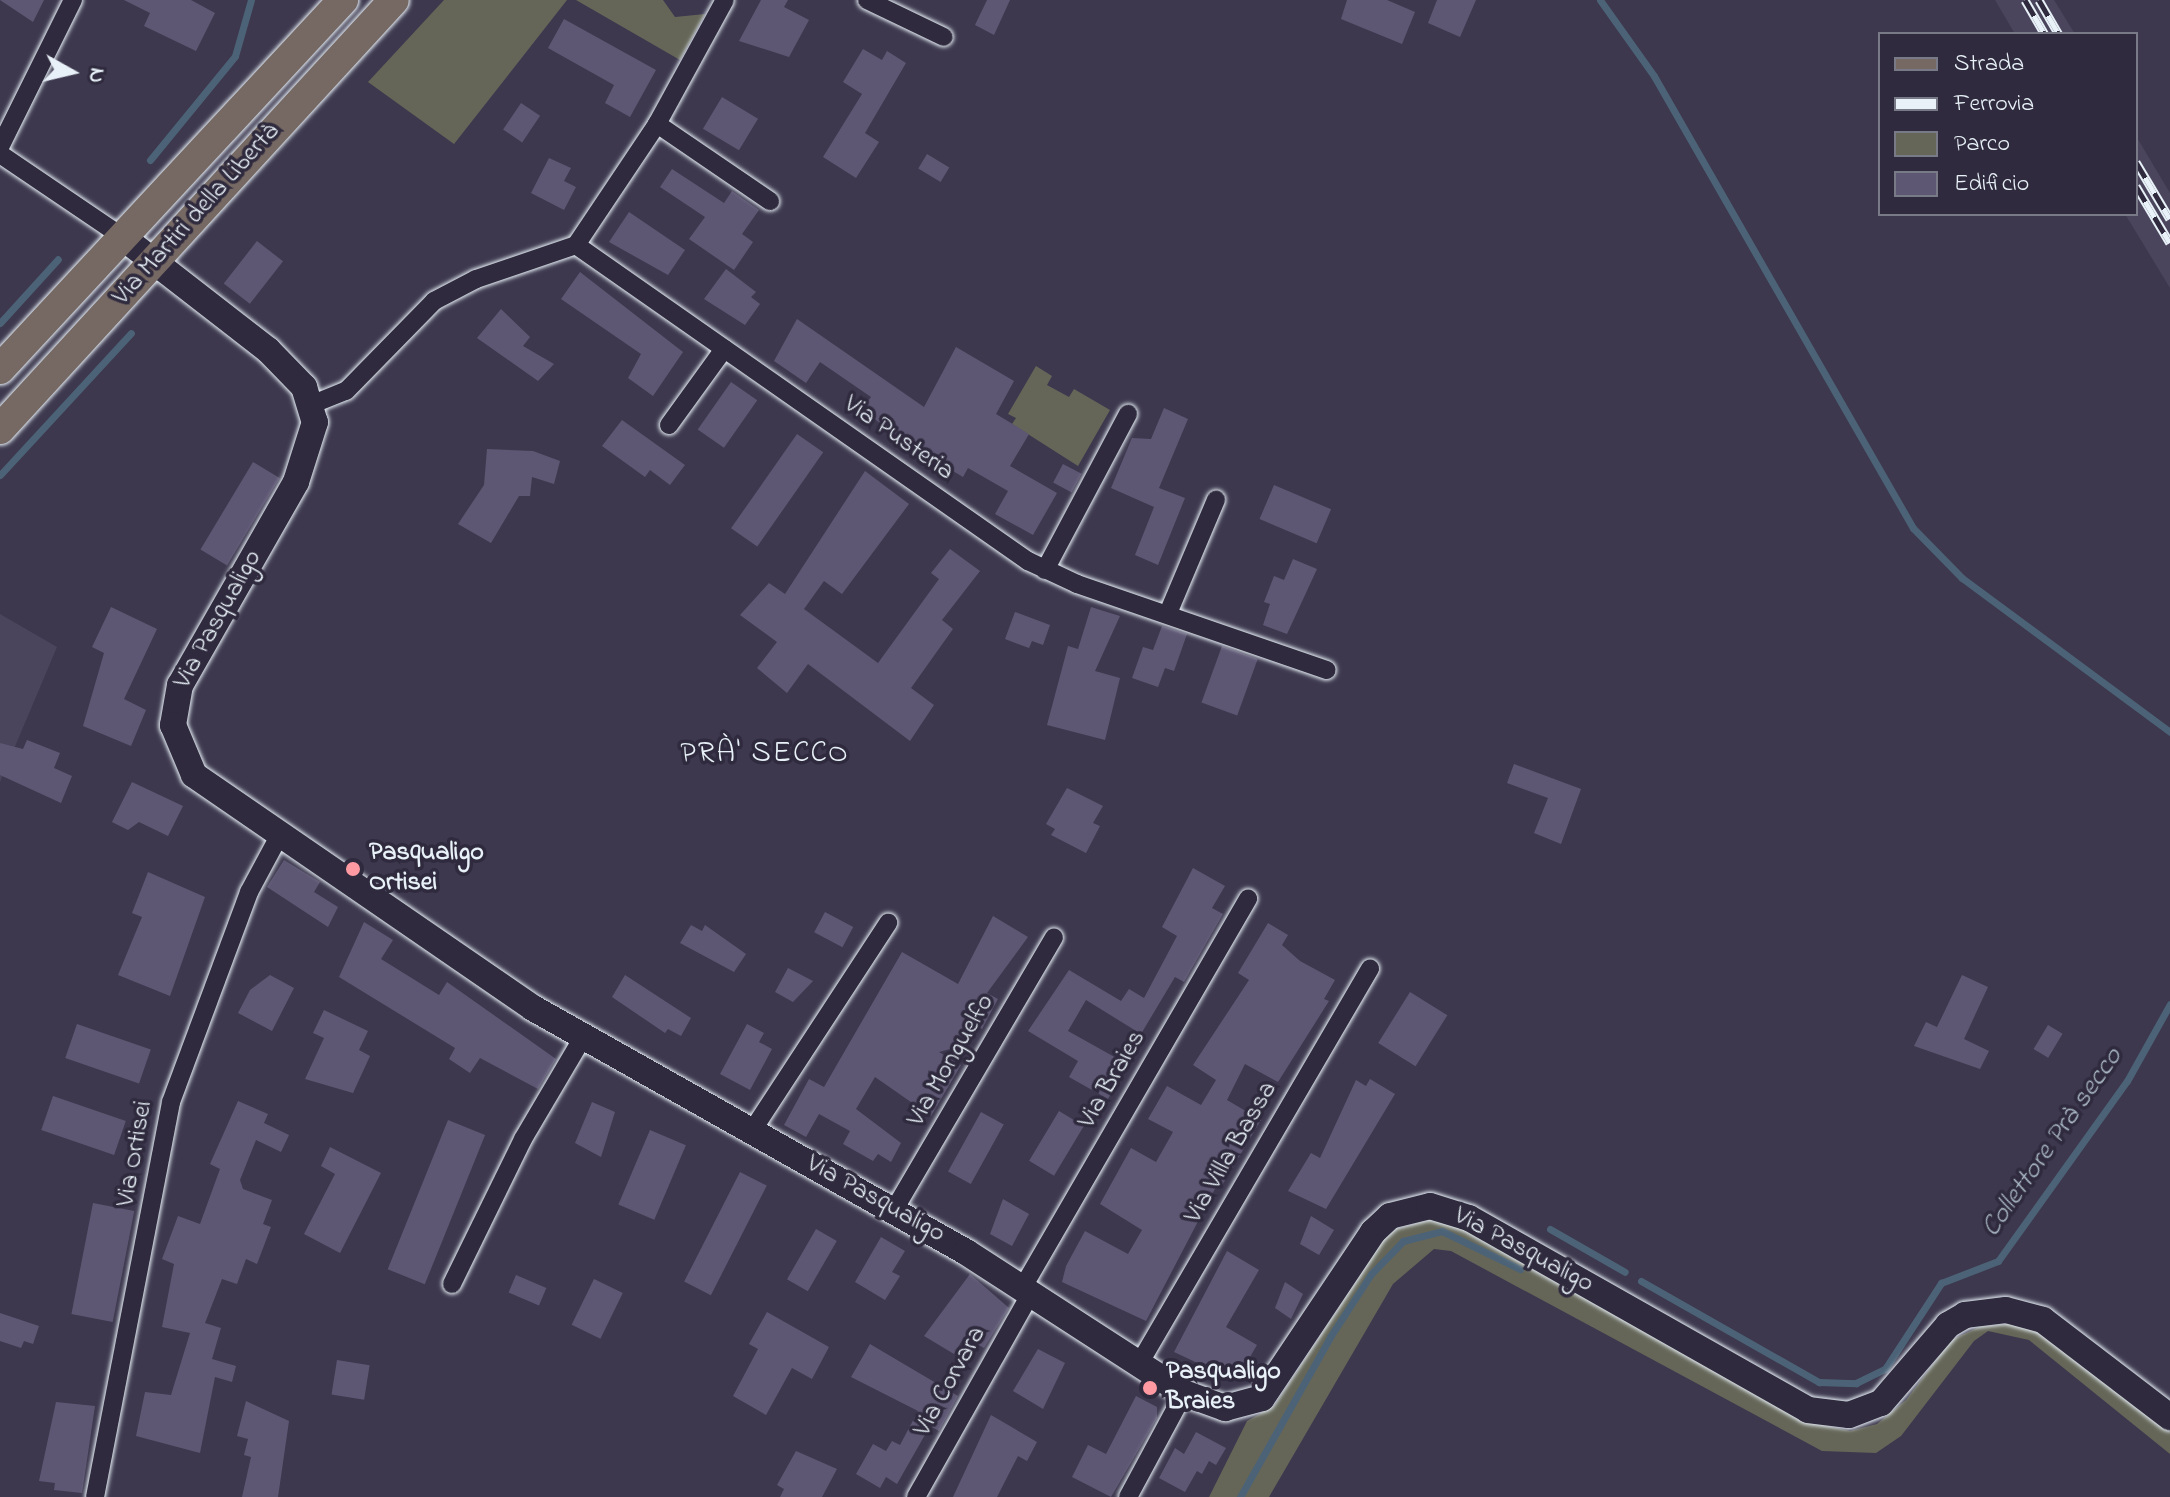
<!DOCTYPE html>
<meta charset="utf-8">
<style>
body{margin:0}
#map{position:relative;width:2170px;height:1497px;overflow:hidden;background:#3d384e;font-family:"Indie Flower",sans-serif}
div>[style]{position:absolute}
.built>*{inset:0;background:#4a455c}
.green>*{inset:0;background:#656658}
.stream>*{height:7px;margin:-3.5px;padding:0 3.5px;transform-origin:3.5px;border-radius:3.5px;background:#4c6377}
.building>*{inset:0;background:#5e5774;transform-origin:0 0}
.roads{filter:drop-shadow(0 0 2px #e8f1f8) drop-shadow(0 0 2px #e8f1f8)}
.street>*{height:18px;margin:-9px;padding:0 9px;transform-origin:9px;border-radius:9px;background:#2f2a3d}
.secondary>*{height:26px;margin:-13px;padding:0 13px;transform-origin:13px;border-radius:13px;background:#2f2a3d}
.primary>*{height:30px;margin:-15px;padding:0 15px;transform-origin:15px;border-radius:15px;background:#766964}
.rail>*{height:9px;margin-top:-4.5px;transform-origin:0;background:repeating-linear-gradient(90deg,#2f2a3d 0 18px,#e8f1f8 0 36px);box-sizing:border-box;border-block:2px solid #e8f1f8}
.dots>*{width:22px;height:22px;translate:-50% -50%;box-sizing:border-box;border:4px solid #2f2a3d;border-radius:50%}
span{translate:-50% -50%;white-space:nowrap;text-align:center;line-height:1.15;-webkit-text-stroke:7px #2f2a3d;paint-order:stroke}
.street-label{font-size:26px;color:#e8f1f8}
.poi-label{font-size:26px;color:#e8f1f8;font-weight:700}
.left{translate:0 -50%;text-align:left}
.water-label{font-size:28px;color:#aab8c4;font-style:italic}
.quarter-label{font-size:30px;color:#e8f1f8;letter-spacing:2px}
.legend{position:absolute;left:1878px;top:32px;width:260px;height:184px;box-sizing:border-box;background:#2f2a3d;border:2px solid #797a88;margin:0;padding:10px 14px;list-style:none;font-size:24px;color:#e8f1f8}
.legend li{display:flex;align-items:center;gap:16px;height:40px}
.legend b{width:40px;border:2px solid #797a88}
.north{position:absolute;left:32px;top:32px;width:80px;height:80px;-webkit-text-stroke:6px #2f2a3d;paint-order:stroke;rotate:98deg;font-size:22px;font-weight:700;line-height:32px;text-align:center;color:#e8f1f8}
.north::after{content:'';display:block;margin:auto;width:28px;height:36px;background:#e8f1f8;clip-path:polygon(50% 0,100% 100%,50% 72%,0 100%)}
</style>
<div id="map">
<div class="built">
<i style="clip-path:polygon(1995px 0,2054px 0,2075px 34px,2015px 34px)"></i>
<i style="clip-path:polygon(2136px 136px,2170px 193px,2170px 288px,2125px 214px,2136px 214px)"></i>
<i style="clip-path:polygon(0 614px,57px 647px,0 782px)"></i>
</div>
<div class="green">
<i style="clip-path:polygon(444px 0,567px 0,454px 144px,368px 82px)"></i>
<i style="clip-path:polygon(576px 0,663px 0,675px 17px,705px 14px,680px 60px)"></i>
<i style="clip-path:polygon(1036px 366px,1052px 376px,1047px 385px,1069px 397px,1074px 389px,1110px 410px,1078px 466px,1012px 424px,1016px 418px,1008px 414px)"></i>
<i style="clip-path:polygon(1429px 1220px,1466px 1229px,1813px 1423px,1850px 1431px,1877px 1424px,1906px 1400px,1951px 1340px,1979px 1327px,2008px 1324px,2037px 1330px,2170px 1432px,2170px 1454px,2029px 1340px,1988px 1331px,1974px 1341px,1901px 1436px,1876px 1453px,1822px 1451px,1451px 1251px,1434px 1249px,1393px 1284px,1269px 1497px,1209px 1497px,1247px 1421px,1274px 1406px,1383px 1240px,1396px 1229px)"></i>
</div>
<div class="stream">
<i style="left:1600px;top:0;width:93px;rotate:54.6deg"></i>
<i style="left:1654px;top:76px;width:521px;rotate:60.19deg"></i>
<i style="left:1913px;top:528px;width:70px;rotate:45.6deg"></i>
<i style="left:1962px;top:578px;width:259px;rotate:36.5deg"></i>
<i style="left:150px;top:160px;width:134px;rotate:-50.7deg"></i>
<i style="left:235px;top:56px;width:58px;rotate:-74.1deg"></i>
<i style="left:0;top:323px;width:86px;rotate:-47.8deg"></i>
<i style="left:0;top:475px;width:193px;rotate:-47.3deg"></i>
<i style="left:1550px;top:1229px;width:86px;rotate:29.8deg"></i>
<i style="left:1641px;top:1281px;width:205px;rotate:29.6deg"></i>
<i style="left:1819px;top:1382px;width:37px;rotate:2deg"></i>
<i style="left:1856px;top:1383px;width:32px;rotate:-26deg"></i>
<i style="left:1885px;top:1369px;width:103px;rotate:-56.9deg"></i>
<i style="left:1941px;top:1283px;width:61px;rotate:-21.1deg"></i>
<i style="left:1998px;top:1261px;width:221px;rotate:-54.4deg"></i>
<i style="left:2127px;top:1081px;width:88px;rotate:-60.8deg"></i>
<i style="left:1240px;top:1497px;width:184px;rotate:-60.6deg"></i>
<i style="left:1330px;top:1337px;width:75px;rotate:-56.9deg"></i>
<i style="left:1371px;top:1274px;width:46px;rotate:-45.9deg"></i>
<i style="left:1403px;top:1241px;width:40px;rotate:-14.4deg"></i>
<i style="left:1442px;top:1231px;width:87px;rotate:26deg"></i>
</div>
<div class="building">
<i style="clip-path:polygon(0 0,44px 0,33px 22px)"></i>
<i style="clip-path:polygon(124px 0,191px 0,215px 13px,196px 51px,144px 26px,150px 13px)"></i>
<i style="clip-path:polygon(761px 0,788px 0,784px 7px,809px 20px,789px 57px,739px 41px)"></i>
<i style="clip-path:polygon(987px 0,1010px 0,994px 35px,975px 25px)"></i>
<i style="clip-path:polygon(1347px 0,1387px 0,1415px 12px,1402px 44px,1341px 19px)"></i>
<i style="clip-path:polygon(1437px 0,1476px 0,1460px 37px,1428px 23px)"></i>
<i style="clip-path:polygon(564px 19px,656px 70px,630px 117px,605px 103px,614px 85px,548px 48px)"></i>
<i style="clip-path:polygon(863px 49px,882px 60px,887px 51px,906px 63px,865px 133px,879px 142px,856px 178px,823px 157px,862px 94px,843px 82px)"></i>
<i style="left:722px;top:97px;width:42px;height:37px;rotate:31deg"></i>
<i style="left:521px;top:103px;width:23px;height:32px;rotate:34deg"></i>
<i style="left:927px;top:154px;width:26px;height:17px;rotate:31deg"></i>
<i style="clip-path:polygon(549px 158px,571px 168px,564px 181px,576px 187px,564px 210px,531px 193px)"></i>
<i style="clip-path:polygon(672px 169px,724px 203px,732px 191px,759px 210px,742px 234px,753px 242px,734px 270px,689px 239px,705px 217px,660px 187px)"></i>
<i style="clip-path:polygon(629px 212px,685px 250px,668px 275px,609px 242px)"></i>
<i style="left:257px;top:241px;width:33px;height:54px;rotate:38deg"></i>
<i style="clip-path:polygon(726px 269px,756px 292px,751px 297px,760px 304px,745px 325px,704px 299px)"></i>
<i style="clip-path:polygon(580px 272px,683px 352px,653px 396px,628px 378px,641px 354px,561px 299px)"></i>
<i style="clip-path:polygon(501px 309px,530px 337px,523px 346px,554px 364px,538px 381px,477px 338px)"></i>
<i style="clip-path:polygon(797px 319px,924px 407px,956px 347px,1014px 381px,996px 414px,1029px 434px,1010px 466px,1057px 493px,1033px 535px,995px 514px,1008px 491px,968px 468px,963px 477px,904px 442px,862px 409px,871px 397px,820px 362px,806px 383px,774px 361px)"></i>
<i style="left:731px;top:382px;width:32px;height:58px;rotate:35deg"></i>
<i style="clip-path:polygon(1164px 408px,1188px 419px,1159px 488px,1185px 498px,1158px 565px,1135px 555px,1154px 507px,1111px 488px,1132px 438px,1151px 439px)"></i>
<i style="clip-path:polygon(622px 420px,685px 465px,670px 485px,650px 470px,645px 477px,602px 446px)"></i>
<i style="left:797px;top:434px;width:32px;height:115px;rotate:35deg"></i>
<i style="clip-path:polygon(487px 449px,533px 451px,560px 461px,554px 484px,532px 477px,530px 496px,519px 496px,491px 543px,458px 524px,484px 485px)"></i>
<i style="left:253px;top:462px;width:31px;height:102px;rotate:31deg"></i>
<i style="left:1063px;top:464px;width:21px;height:21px;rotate:28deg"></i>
<i style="clip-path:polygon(865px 471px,909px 504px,842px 594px,824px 581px,804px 609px,878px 663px,939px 579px,931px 573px,950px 549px,980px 571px,942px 620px,953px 629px,911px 688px,934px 705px,910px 741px,808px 664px,787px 693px,757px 668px,777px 642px,740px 615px,769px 583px,785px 594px)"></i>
<i style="left:1274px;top:485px;width:62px;height:37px;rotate:23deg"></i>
<i style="clip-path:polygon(1293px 559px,1317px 569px,1287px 634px,1263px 625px,1270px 604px,1264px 602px,1274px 576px,1284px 580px)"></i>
<i style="clip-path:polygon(111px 607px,157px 629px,124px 699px,146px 710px,131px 746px,83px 726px,104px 653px,92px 647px)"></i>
<i style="clip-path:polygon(1091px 607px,1120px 616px,1095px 671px,1120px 678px,1105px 740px,1047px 725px,1068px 646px,1078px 649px)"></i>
<i style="clip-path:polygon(1015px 612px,1050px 625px,1043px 645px,1032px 641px,1029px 648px,1005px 639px)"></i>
<i style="clip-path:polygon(1162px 626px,1187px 634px,1174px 671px,1165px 668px,1158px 687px,1132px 678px,1143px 647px,1153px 650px)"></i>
<i style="left:1222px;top:646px;width:38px;height:60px;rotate:20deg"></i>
<i style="clip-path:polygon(27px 740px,60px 753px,54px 768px,72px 776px,61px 803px,0 775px,0 743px,23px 749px)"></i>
<i style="clip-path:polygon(1514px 764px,1581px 789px,1561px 844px,1534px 833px,1548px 798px,1507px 783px)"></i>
<i style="clip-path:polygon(132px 782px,183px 806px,168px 836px,139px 822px,128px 830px,112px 822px)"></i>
<i style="clip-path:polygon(1067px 788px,1103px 806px,1093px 823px,1100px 826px,1086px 853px,1051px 835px,1055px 829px,1046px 824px)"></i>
<i style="clip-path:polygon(284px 860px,320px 882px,314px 892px,338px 907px,328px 927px,267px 887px)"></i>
<i style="clip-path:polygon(1193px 868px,1225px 886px,1212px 908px,1223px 914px,1184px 982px,1175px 977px,1141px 1034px,1086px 1000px,1068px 1031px,1127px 1064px,1108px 1099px,1069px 1077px,1078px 1061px,1028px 1031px,1069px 970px,1121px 1001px,1129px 989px,1144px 998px,1177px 936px,1162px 927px)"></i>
<i style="clip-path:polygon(148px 872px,205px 897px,170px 996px,118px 975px,142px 917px,132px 913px)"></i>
<i style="left:825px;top:912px;width:32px;height:23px;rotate:28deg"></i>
<i style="clip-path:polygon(993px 916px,1028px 937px,987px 993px,998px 999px,982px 1029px,969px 1022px,954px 1048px,939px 1052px,961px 1065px,931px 1116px,875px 1077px,856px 1109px,901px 1143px,891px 1162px,878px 1154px,873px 1161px,843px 1144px,850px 1131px,819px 1114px,806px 1137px,784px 1125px,809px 1079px,824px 1087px,902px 952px,958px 984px)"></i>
<i style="clip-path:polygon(364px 922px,393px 940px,381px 959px,439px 995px,447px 982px,556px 1059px,538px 1089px,480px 1058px,470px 1073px,449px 1059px,455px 1048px,339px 977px)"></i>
<i style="clip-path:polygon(1268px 923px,1288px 935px,1282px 945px,1300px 961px,1335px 980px,1324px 999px,1329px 1001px,1278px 1082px,1245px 1064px,1227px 1100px,1261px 1120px,1221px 1187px,1217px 1185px,1146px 1321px,1062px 1282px,1066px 1266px,1085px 1231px,1128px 1254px,1142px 1230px,1100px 1204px,1131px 1148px,1156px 1162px,1173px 1132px,1148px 1119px,1167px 1086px,1201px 1105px,1216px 1080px,1193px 1065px,1249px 980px,1238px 973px)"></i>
<i style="clip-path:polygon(691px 925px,702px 931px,705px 925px,746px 954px,734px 972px,680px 943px)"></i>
<i style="clip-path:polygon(788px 968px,813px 981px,793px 1002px,775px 992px)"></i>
<i style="clip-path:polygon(270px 975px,294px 988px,272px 1031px,238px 1013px,250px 990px)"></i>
<i style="clip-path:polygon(625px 975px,691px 1018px,681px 1036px,668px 1029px,665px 1033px,612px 997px)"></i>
<i style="clip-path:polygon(1962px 975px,1988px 987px,1964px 1039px,1989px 1051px,1980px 1069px,1914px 1046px,1926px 1022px,1937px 1027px)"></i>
<i style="left:1410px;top:992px;width:44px;height:60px;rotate:32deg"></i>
<i style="clip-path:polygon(324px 1010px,368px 1031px,359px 1050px,370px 1056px,353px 1093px,305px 1079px,324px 1038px,313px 1033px)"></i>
<i style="left:77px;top:1024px;width:78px;height:36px;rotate:19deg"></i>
<i style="clip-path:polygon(747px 1024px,764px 1033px,759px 1042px,772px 1049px,750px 1090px,720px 1074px)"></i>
<i style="left:2048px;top:1025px;width:17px;height:28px;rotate:31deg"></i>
<i style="clip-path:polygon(1370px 1079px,1395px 1094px,1326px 1209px,1288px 1191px,1311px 1153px,1320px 1158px,1356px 1080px,1366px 1086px)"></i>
<i style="left:53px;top:1096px;width:77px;height:36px;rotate:19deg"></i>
<i style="clip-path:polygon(238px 1101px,268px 1114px,264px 1123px,289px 1135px,281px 1152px,256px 1140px,240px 1180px,243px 1189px,272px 1200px,263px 1224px,271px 1227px,257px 1264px,246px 1259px,237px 1284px,222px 1279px,205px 1323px,221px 1328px,212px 1359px,236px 1366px,232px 1382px,215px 1377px,200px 1453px,136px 1436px,145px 1392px,171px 1395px,190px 1333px,162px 1327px,174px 1264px,162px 1259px,178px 1216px,200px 1224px,220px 1169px,210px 1164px)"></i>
<i style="clip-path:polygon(592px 1102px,615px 1112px,601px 1157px,575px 1143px)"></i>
<i style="left:1059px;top:1111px;width:29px;height:58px;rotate:31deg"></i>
<i style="left:981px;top:1112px;width:26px;height:68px;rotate:29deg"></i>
<i style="left:448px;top:1120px;width:40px;height:161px;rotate:22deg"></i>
<i style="left:650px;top:1130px;width:39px;height:81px;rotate:23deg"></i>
<i style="clip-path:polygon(330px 1147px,381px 1173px,340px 1253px,304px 1234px,335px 1174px,321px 1166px)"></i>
<i style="left:740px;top:1172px;width:30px;height:123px;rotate:27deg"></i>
<i style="clip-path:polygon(1003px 1199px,1029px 1214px,1012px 1246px,990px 1234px)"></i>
<i style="left:93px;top:1203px;width:42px;height:113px;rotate:11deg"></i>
<i style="clip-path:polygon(1311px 1216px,1334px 1230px,1319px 1255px,1300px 1244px)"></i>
<i style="left:816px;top:1229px;width:24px;height:58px;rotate:30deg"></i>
<i style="clip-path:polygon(881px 1237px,905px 1251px,892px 1272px,900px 1276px,885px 1300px,855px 1282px)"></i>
<i style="clip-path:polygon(1227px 1251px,1259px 1270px,1226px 1327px,1257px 1345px,1236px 1381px,1174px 1352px)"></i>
<i style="clip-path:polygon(970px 1274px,1009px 1308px,984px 1348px,964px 1337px,954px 1354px,924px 1336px)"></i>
<i style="left:516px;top:1275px;width:33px;height:19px;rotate:23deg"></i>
<i style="left:594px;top:1279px;width:32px;height:51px;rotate:26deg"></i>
<i style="clip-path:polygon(1285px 1282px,1303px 1294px,1291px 1319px,1275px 1308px)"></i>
<i style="clip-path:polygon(767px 1312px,829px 1347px,812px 1379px,792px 1368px,766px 1415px,733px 1396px,758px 1349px,749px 1344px)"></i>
<i style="clip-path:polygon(0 1313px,39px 1326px,33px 1344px,24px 1341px,21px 1348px,0 1341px)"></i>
<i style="clip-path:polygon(870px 1344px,958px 1396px,939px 1431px,930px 1426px,897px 1484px,886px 1477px,880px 1488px,856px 1474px,873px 1444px,886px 1451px,892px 1441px,900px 1445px,918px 1411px,851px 1377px)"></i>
<i style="clip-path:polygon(1038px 1349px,1065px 1363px,1043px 1409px,1013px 1391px)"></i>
<i style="left:337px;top:1360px;width:33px;height:35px;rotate:9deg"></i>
<i style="clip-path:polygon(1136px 1396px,1157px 1407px,1157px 1418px,1111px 1497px,1072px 1477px,1088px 1445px,1106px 1454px)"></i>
<i style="clip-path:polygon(246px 1401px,289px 1421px,278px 1497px,242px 1497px,251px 1457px,244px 1455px,248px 1439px,237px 1436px)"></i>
<i style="clip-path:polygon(56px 1402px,95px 1406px,82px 1493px,54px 1490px,55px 1483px,39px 1481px)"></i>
<i style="clip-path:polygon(991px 1415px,1037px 1442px,1027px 1461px,1018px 1456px,997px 1497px,953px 1497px)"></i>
<i style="clip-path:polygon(1196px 1432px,1226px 1448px,1216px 1465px,1209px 1461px,1202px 1474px,1197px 1471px,1185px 1492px,1159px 1478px,1175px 1448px,1184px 1454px)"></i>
<i style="clip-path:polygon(796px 1451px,837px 1469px,822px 1497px,780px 1497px,784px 1489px,777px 1485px)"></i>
</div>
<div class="roads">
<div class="street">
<i style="left:867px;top:0;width:85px;rotate:25.7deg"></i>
<i style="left:657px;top:124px;width:137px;rotate:34.3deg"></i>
<i style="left:0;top:147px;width:164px;rotate:-63.6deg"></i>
<i style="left:0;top:154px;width:146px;rotate:34.1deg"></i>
<i style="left:576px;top:245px;width:552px;rotate:34.96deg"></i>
<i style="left:1028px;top:561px;width:54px;rotate:25.1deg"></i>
<i style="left:1077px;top:584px;width:264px;rotate:19deg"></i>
<i style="left:313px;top:404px;width:35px;rotate:-22deg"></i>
<i style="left:346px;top:391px;width:126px;rotate:-45.6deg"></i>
<i style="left:434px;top:301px;width:47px;rotate:-27.6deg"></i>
<i style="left:476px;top:279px;width:106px;rotate:-18.8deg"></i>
<i style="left:576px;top:245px;width:146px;rotate:-56.2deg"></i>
<i style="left:657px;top:124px;width:141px;rotate:-61.3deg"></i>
<i style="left:669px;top:425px;width:94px;rotate:-54.1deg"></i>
<i style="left:1045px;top:570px;width:177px;rotate:-62deg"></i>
<i style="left:1169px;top:611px;width:121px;rotate:-67.1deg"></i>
<i style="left:752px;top:1131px;width:249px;rotate:-56.8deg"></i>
<i style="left:894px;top:1210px;width:316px;rotate:-59.6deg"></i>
<i style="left:452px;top:1284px;width:161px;rotate:-63.9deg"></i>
<i style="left:523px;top:1139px;width:118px;rotate:-59.5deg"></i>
<i style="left:1023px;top:1287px;width:449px;rotate:-59.9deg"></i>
<i style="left:1139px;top:1364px;width:458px;rotate:-59.7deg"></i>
<i style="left:95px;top:1497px;width:402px;rotate:-79.1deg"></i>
<i style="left:171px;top:1102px;width:224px;rotate:-69.6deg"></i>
<i style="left:249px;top:892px;width:64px;rotate:-61.8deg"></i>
<i style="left:916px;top:1497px;width:234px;rotate:-60.6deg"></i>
<i style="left:1128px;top:1497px;width:118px;rotate:-61.7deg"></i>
</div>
<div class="secondary">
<i style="left:121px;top:236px;width:186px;rotate:37.8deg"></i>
<i style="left:268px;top:350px;width:52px;rotate:45.8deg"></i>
<i style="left:304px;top:387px;width:37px;rotate:73deg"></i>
<i style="left:315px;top:422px;width:63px;rotate:107.6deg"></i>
<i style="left:296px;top:482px;width:234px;rotate:119.7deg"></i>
<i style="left:180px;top:685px;width:41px;rotate:99.9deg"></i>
<i style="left:173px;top:725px;width:54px;rotate:67.2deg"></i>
<i style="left:194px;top:775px;width:411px;rotate:34.5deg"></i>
<i style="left:533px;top:1008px;width:497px;rotate:29.4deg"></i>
<i style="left:966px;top:1252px;width:260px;rotate:32.9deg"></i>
<i style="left:1184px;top:1393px;width:44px;rotate:20.1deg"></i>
<i style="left:1225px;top:1408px;width:38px;rotate:-15deg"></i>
<i style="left:1262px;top:1398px;width:200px;rotate:-56.2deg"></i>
<i style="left:1373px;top:1232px;width:23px;rotate:-43deg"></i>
<i style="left:1390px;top:1216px;width:41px;rotate:-14deg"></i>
<i style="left:1430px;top:1206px;width:41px;rotate:17.1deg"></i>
<i style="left:1469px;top:1218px;width:390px;rotate:29.5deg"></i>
<i style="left:1808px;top:1410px;width:41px;rotate:7deg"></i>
<i style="left:1849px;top:1415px;width:34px;rotate:-21deg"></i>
<i style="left:1881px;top:1403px;width:103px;rotate:-49.3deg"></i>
<i style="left:1948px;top:1325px;width:20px;rotate:-30deg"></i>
<i style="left:1965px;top:1315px;width:41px;rotate:-7deg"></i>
<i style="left:2006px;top:1310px;width:38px;rotate:15deg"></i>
<i style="left:2043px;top:1320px;width:160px;rotate:37.4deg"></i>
</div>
<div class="primary">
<i style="left:0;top:369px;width:504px;rotate:-47.09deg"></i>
<i style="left:0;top:429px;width:582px;rotate:-47.44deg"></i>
</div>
</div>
<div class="rail">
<i style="left:2025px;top:0;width:39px;rotate:60deg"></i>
<i style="left:2039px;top:0;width:39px;rotate:60deg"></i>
<i style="left:2136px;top:162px;width:66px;rotate:59.2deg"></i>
<i style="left:2136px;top:186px;width:66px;rotate:59.2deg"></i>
</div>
<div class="dots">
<i style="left:353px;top:869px;background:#ff9aa2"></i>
<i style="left:1150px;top:1388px;background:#ff9aa2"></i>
</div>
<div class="street-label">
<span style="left:197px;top:215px;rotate:-48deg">Via Martiri della Libertà</span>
<span style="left:898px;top:439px;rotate:35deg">Via Pusteria</span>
<span style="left:219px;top:620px;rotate:-61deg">Via Pasqualigo</span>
<span style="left:952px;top:1061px;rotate:-60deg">Via Monguelfo</span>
<span style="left:1113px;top:1080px;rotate:-60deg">Via Braies</span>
<span style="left:1232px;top:1153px;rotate:-60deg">Via Villa Bassa</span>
<span style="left:136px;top:1154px;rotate:-80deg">Via Ortisei</span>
<span style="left:875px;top:1200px;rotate:29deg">Via Pasqualigo</span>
<span style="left:1523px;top:1251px;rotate:28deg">Via Pasqualigo</span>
<span style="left:951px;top:1382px;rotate:-61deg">Via Corvara</span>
</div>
<div class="poi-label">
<span class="left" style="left:369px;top:869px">Pasqualigo<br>Ortisei</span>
<span class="left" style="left:1166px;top:1388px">Pasqualigo<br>Braies</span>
</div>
<div class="water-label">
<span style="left:2053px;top:1143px;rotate:-55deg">Collettore Prà secco</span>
</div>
<div class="quarter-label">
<span style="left:765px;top:754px">PRÀ' SECCO</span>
</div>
<ul class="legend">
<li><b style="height:10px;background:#766964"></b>Strada</li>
<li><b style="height:10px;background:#e8f1f8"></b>Ferrovia</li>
<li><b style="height:22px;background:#656658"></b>Parco</li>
<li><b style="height:22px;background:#5e5774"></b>Edificio</li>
</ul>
<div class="north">N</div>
</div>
